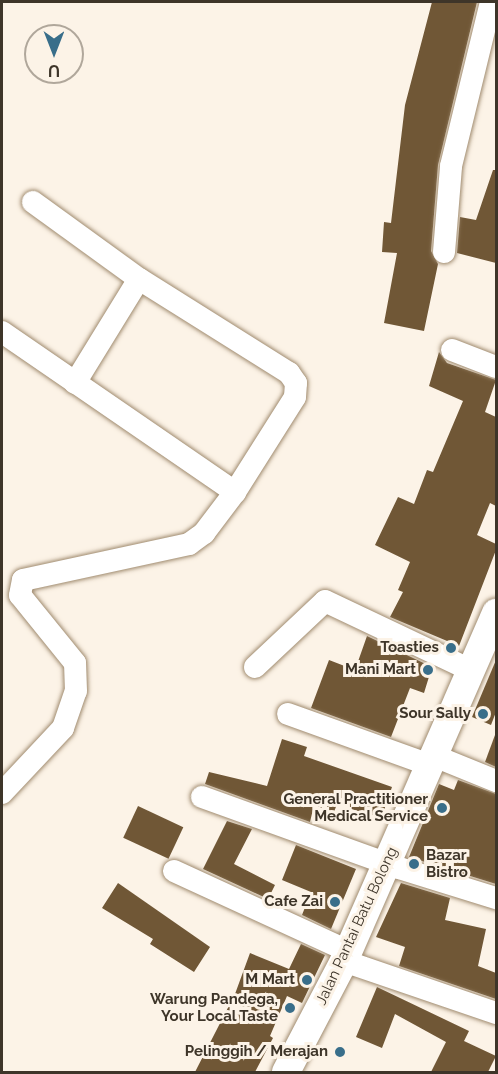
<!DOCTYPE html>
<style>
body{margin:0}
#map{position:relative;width:498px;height:1074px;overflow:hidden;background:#fcf3e7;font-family:Raleway,sans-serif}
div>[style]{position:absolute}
.building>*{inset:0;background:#705736;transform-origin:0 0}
.roads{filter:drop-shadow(0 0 2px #a08b6f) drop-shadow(0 0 2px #a08b6f)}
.minor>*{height:22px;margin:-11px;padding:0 11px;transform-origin:11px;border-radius:11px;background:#fff}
.tertiary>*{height:28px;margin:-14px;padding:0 14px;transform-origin:14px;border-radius:14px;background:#fff}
.dots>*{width:16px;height:16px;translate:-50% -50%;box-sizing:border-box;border:3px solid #fcf3e7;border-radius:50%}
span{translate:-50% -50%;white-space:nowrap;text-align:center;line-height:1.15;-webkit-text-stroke:6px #fcf3e7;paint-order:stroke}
.poi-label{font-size:15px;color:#3e3529;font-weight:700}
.right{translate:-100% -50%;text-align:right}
.left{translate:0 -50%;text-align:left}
.street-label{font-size:15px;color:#3e3529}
.frame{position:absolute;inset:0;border:3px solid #3e3529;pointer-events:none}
.north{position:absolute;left:24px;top:24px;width:60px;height:60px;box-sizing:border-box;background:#fcf3e7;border:2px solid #b0a79b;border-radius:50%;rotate:180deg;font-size:16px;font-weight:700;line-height:24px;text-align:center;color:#3e3529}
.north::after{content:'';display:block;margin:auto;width:21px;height:27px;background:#396e8a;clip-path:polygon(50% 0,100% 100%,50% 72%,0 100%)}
</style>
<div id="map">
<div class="building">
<i style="clip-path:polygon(432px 2px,477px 2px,438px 165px,431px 251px,438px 264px,424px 331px,384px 323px,397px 253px,382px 252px,384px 222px,391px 223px,405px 105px)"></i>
<i style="clip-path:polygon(493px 170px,496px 170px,496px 263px,457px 253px,460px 217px,476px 220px)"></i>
<i style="clip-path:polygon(439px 352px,447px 363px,496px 380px,485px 412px,496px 417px,496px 506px,490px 503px,477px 535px,496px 544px,496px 550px,459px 646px,390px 617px,403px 592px,398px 590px,410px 562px,375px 545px,398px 497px,414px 504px,427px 470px,433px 472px,463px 401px,429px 386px)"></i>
<i style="clip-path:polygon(367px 636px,432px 667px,424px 693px,410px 688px,391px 737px,311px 708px,329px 660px,355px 670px)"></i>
<i style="clip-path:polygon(496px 660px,496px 712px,491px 725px,472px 717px)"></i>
<i style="clip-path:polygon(495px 735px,496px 735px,496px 767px,485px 762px)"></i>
<i style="clip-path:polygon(282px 739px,307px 747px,304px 756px,392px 787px,381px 819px,337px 804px,334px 812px,314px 805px,310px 822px,205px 784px,209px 772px,267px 786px)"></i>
<i style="clip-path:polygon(458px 780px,496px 794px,496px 884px,409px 857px,439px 784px,454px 790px)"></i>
<i style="left:138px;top:806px;width:50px;height:35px;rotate:25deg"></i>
<i style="clip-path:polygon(227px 821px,252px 829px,234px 864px,275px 885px,268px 899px,203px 869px)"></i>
<i style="clip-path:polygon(296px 845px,356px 869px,331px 929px,302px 915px,311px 892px,282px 880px)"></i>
<i style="clip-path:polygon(118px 883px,210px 947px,194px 972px,150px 944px,153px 939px,102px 908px)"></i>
<i style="clip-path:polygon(401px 883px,450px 898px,445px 920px,486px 929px,478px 966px,496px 973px,496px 999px,399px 966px,405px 947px,376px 937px)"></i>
<i style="clip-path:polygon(301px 944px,325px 955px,302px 1003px,287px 996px,270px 1036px,273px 1038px,255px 1072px,195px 1072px,235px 994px,250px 953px,289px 969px)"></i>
<i style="clip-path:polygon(377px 987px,469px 1031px,464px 1041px,496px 1056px,488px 1072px,431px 1072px,446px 1042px,395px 1014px,382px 1048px,356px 1037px)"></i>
</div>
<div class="roads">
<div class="minor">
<i style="left:444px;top:252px;width:86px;rotate:-85.3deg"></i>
<i style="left:451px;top:166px;width:169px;rotate:-76.3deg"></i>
<i style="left:2px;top:332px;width:283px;rotate:34.5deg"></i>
<i style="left:452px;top:350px;width:47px;rotate:21.1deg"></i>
<i style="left:75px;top:383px;width:122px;rotate:-58.4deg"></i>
<i style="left:255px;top:667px;width:96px;rotate:-43.3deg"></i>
<i style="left:325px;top:601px;width:161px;rotate:25.4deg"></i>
<i style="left:288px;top:714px;width:148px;rotate:19.8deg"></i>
<i style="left:432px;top:755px;width:69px;rotate:22.1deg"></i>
<i style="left:2px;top:793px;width:89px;rotate:-46.8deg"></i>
<i style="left:63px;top:728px;width:39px;rotate:-71deg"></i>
<i style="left:76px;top:691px;width:28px;rotate:-92deg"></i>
<i style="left:75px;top:663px;width:87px;rotate:-129deg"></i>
<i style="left:20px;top:595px;width:15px;rotate:-79deg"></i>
<i style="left:23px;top:580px;width:170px;rotate:-12.2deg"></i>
<i style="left:189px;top:544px;width:19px;rotate:-36deg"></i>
<i style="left:204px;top:533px;width:51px;rotate:-52.9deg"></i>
<i style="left:235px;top:492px;width:112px;rotate:-57.7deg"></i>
<i style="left:295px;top:397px;width:14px;rotate:-86deg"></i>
<i style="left:296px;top:383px;width:12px;rotate:-125deg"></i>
<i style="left:289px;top:373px;width:177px;rotate:-147.9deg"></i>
<i style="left:139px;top:279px;width:131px;rotate:-144deg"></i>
<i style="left:202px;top:797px;width:209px;rotate:19.8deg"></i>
<i style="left:399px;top:868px;width:102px;rotate:17.2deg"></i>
<i style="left:174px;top:871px;width:192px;rotate:24.7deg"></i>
<i style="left:344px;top:961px;width:161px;rotate:18.9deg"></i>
</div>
<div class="tertiary">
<i style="left:286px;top:1072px;width:125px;rotate:-62.4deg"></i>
<i style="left:344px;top:961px;width:380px;rotate:-66.4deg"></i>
</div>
</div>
<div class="dots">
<i style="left:451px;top:648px;background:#396e8a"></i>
<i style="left:428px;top:670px;background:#396e8a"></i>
<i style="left:483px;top:714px;background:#396e8a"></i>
<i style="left:442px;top:808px;background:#396e8a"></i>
<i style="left:414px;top:864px;background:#396e8a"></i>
<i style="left:335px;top:902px;background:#396e8a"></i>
<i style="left:307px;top:980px;background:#396e8a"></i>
<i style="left:290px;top:1008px;background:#396e8a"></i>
<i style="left:340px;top:1052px;background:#396e8a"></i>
</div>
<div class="poi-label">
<span class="right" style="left:439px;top:648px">Toasties</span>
<span class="right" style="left:416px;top:670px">Mani Mart</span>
<span class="right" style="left:471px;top:714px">Sour Sally</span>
<span class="right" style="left:428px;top:808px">General Practitioner<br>Medical Service</span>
<span class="left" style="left:426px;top:864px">Bazar<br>Bistro</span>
<span class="right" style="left:323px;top:902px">Cafe Zai</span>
<span class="right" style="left:295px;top:980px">M Mart</span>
<span class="right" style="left:278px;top:1008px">Warung Pandega,<br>Your Local Taste</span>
<span class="right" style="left:328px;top:1052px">Pelinggih / Merajan</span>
</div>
<div class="street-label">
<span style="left:357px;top:926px;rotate:-65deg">Jalan Pantai Batu Bolong</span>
</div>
<div class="frame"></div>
<div class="north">U</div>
</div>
